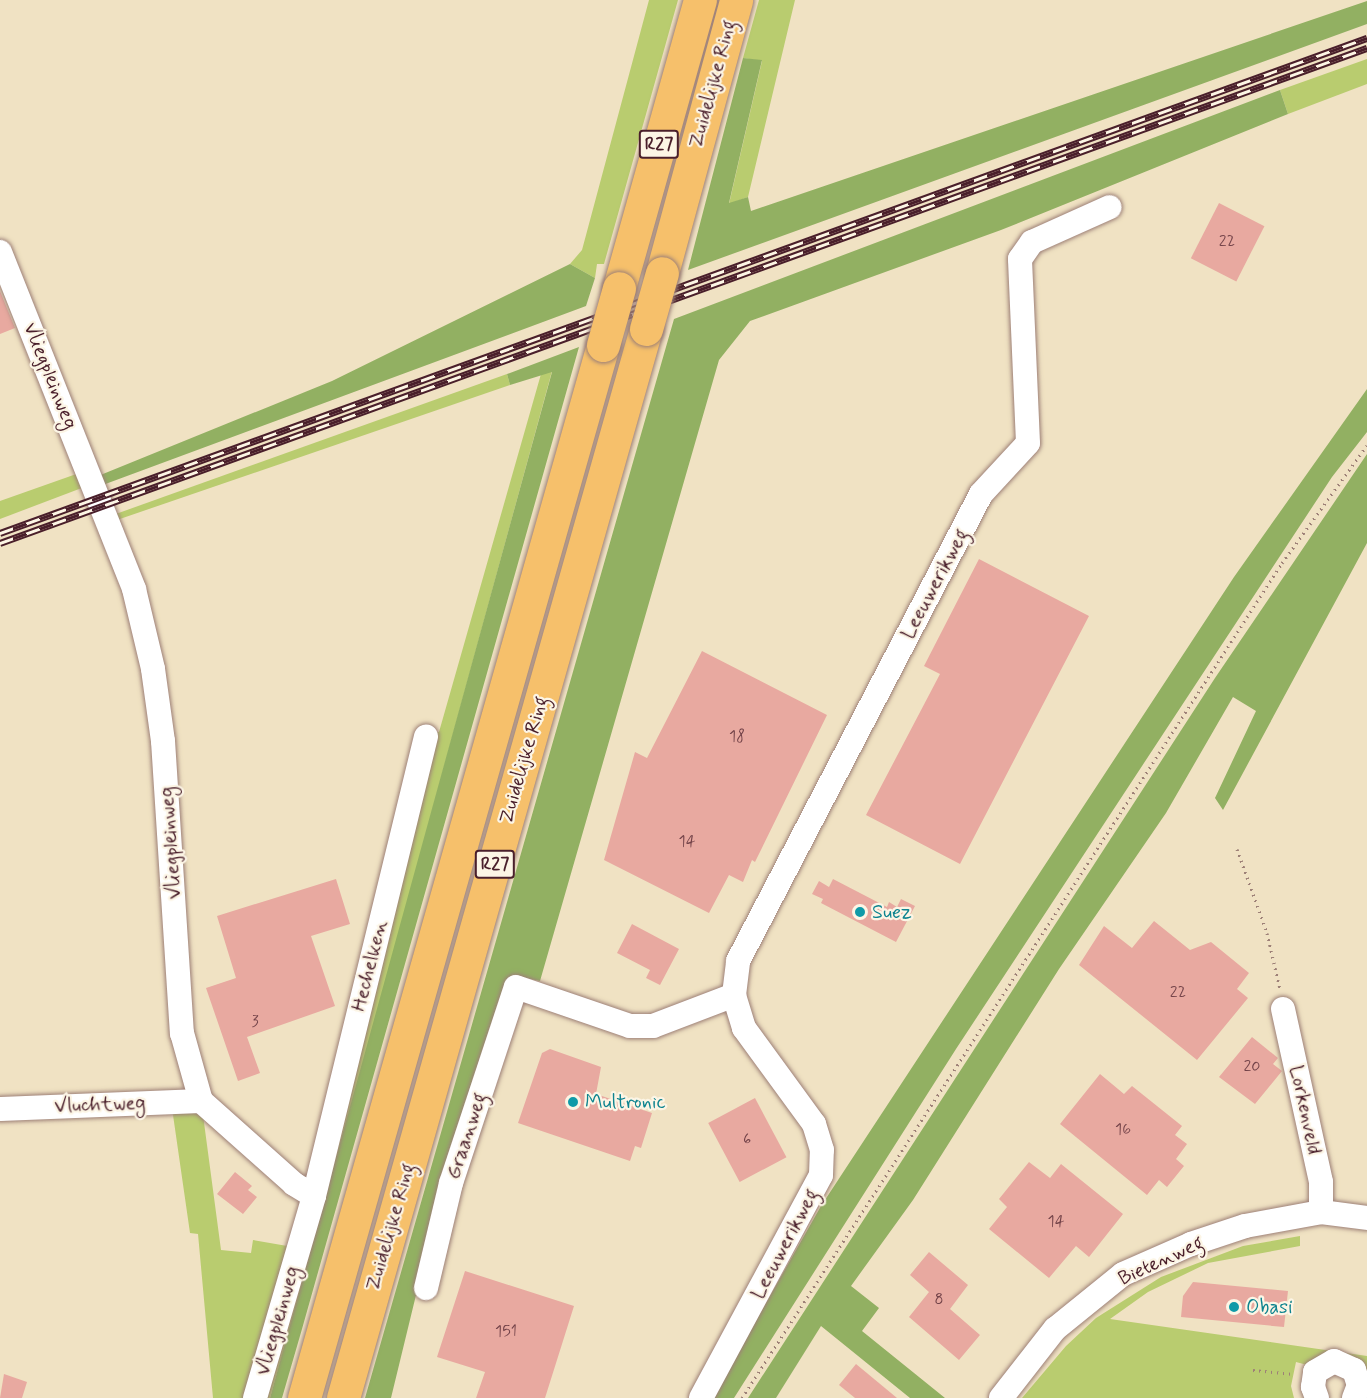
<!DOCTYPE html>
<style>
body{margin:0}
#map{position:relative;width:1367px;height:1398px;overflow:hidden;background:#f0e2c3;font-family:Mynerve,sans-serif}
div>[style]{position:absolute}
.green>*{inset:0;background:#b9cc6f}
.forest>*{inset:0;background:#92b062}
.building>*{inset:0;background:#e8a9a0;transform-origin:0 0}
.path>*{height:3px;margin-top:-1.5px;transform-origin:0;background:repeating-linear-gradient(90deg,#9d8077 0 1.5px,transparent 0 6px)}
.roads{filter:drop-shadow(0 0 2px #9d8077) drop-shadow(0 0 2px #9d8077)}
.minor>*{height:24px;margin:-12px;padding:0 12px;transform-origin:12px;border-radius:12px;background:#fff}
.highway>*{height:33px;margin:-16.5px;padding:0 16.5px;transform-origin:16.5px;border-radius:16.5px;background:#f6c06b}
.rail>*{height:7px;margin-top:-3.5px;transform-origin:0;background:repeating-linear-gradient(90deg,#fcf5e5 0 14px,#4a1f2b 0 28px);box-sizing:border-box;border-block:2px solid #4a1f2b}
.bridges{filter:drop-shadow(0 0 2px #9d8077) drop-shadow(0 0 2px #9d8077)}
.highway-bridge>*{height:33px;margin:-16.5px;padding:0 16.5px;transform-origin:16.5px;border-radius:16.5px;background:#f6c06b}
.dots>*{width:16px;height:16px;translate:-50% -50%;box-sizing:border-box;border:3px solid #fcf5e5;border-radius:50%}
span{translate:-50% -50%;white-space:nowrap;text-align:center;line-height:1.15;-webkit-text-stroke:4.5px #fcf5e5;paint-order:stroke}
.number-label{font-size:16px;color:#724248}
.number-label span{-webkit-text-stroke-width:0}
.shield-label span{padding:2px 4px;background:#fcf5e5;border:2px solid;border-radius:4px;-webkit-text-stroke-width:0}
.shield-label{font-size:18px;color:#4a1f2b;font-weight:700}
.street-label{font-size:20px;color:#4a1f2b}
.culture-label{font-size:20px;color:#0d838f}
.left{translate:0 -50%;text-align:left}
</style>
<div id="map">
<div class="green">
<i style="clip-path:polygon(649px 0,678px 0,604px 264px,597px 264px,595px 278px,570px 264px,582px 250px)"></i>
<i style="clip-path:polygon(759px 0,795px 0,748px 197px,729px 204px,762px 61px,743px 58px)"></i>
<i style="clip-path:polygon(1367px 59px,1367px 84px,1288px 114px,1280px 90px)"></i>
<i style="clip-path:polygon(552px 371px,308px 1266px,270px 1398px,260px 1398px,433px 732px,439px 732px,541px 374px)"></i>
<i style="clip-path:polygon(507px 374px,510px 385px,114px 521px,113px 515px)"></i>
<i style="clip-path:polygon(82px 472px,87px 486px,0 519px,0 501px)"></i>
<i style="clip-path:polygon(172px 1108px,203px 1115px,221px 1250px,251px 1253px,253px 1240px,293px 1247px,245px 1398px,213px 1398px,198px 1234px,190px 1233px)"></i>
<i style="clip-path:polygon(1300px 1236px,1300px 1246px,1208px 1263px,1148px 1292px,1110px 1319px,1367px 1356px,1367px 1381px,1296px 1362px,1291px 1386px,1294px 1398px,1022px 1398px,1066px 1346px,1096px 1318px,1161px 1277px,1243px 1246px)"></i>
</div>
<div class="forest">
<i style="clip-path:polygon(1367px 1px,1367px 24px,688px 270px,743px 58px,762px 60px,729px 203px,748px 197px,751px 211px)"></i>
<i style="clip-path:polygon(1280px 90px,1288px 114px,1001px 230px,750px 321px,719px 360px,540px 981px,515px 976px,442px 1188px,391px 1398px,365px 1398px,674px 319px)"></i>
<i style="clip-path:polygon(570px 264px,595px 278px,586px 306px,100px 486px,98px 476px,332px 381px)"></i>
<i style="clip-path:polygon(579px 347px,302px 1329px,282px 1398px,270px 1398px,552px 372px,510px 385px,507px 374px)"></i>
<i style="clip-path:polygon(1367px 389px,1367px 432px,1332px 477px,956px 1049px,734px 1398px,712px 1398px,821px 1206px,1234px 577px)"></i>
<i style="clip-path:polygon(1367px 454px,1367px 543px,1223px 810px,1215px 798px,1256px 711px,1233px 697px,1166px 813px,1059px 969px,913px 1200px,851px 1286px,879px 1308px,862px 1331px,945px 1398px,910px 1398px,821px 1326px,776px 1398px,748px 1398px,1215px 678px)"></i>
</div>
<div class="building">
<i style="left:1219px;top:203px;width:51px;height:62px;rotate:27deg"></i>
<i style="clip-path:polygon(0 291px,15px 328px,0 334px)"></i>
<i style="clip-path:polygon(979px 559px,1089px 616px,960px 864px,866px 815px,940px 674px,924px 666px)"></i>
<i style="clip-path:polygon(702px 651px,827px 715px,755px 862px,752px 860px,743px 882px,729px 875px,709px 913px,604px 860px,635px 752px,647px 758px)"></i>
<i style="clip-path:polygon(336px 879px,350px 924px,311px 936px,335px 1006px,247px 1037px,260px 1073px,238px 1081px,206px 988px,236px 978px,217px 916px)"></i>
<i style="clip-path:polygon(833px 879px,887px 907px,889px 902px,897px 907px,901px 899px,915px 906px,896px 942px,821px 903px,823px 899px,812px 894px,819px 881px,829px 887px)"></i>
<i style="clip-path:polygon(1154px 921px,1190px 950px,1211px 942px,1249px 973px,1237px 989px,1248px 998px,1197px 1060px,1079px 965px,1104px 926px,1132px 948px)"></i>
<i style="clip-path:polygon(632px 924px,679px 949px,660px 985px,646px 978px,650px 970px,617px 953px)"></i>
<i style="clip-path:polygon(1252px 1037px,1278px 1058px,1273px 1064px,1282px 1071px,1255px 1104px,1219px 1077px)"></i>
<i style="clip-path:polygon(550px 1049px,601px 1067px,596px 1094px,652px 1113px,641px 1148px,635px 1146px,630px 1161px,518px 1123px,542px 1053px)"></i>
<i style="clip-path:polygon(1100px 1074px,1124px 1094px,1132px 1086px,1182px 1126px,1175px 1135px,1187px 1144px,1176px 1159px,1184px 1166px,1167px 1187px,1159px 1180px,1147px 1195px,1060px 1124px)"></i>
<i style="left:755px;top:1098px;width:67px;height:53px;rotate:62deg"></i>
<i style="clip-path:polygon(1029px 1162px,1050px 1178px,1061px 1164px,1123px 1214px,1089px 1257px,1076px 1246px,1049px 1278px,989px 1229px,1007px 1207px,999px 1199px)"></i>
<i style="clip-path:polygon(235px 1172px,252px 1186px,248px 1190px,257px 1197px,243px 1214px,217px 1194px)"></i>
<i style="clip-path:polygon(929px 1252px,968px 1285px,950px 1309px,980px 1335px,959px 1360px,909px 1317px,929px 1292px,910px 1275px)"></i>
<i style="clip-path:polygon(465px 1271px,574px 1306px,545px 1398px,476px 1398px,485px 1372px,437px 1357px)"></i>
<i style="clip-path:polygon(1193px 1282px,1288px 1291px,1284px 1327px,1181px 1317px,1183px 1296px)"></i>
<i style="clip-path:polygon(856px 1364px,897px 1398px,855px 1398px,839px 1385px)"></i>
<i style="clip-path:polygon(4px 1374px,27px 1382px,22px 1398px,0 1398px)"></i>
</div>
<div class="path">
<i style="left:1237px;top:849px;width:89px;rotate:70.3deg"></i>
<i style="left:1267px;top:933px;width:57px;rotate:76.9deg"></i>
<i style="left:1253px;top:1370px;width:41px;rotate:5.6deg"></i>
<i style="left:742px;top:1398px;width:994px;rotate:-57.11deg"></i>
<i style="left:1282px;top:563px;width:145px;rotate:-54.2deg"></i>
</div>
<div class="roads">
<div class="minor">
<i style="left:0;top:252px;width:363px;rotate:68.3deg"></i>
<i style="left:134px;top:589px;width:82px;rotate:76.6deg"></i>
<i style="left:153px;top:669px;width:73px;rotate:82.1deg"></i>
<i style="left:163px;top:741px;width:293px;rotate:86.3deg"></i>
<i style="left:182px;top:1033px;width:71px;rotate:74.4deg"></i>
<i style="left:201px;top:1101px;width:125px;rotate:41.7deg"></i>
<i style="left:294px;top:1184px;width:23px;rotate:31deg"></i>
<i style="left:1283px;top:1009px;width:177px;rotate:77.6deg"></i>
<i style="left:1321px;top:1182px;width:30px;rotate:90deg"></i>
<i style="left:0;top:1109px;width:201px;rotate:-2.3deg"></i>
<i style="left:426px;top:1288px;width:108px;rotate:-76.6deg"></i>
<i style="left:451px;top:1183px;width:206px;rotate:-71.7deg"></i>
<i style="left:516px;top:987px;width:120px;rotate:18.9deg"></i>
<i style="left:630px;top:1026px;width:23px"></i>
<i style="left:653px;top:1026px;width:87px;rotate:-20.9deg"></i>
<i style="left:255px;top:1398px;width:210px;rotate:-73.7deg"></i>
<i style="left:314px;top:1196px;width:473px;rotate:-76.3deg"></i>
<i style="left:701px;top:1398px;width:253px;rotate:-61.7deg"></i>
<i style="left:821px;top:1175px;width:25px;rotate:-88deg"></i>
<i style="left:822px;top:1150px;width:27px;rotate:-107deg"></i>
<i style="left:814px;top:1124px;width:119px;rotate:-126.1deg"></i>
<i style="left:744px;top:1028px;width:34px;rotate:-107deg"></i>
<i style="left:734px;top:995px;width:34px;rotate:-83deg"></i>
<i style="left:738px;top:961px;width:526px;rotate:-62.51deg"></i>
<i style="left:981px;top:494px;width:69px;rotate:-47.3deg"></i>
<i style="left:1028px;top:443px;width:184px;rotate:-92.5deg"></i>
<i style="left:1020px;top:259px;width:21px;rotate:-55deg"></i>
<i style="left:1032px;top:242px;width:85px;rotate:-24.2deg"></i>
<i style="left:1001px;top:1398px;width:88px;rotate:-52deg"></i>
<i style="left:1055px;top:1329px;width:87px;rotate:-39deg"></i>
<i style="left:1123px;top:1274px;width:74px;rotate:-23.8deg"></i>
<i style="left:1191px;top:1244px;width:57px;rotate:-18.4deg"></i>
<i style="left:1245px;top:1226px;width:77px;rotate:-10.4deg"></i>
<i style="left:1321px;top:1212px;width:46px;rotate:7.4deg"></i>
<i style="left:1317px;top:1398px;width:12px;rotate:-110deg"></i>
<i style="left:1313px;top:1387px;width:15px;rotate:-82deg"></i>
<i style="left:1315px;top:1372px;width:22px;rotate:-30deg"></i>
<i style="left:1334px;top:1361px;width:22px;rotate:24deg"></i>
<i style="left:1354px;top:1370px;width:16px;rotate:72deg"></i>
<i style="left:1359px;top:1385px;width:14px;rotate:111deg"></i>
</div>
<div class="highway">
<i style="left:662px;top:273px;width:283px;rotate:-74.8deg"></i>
<i style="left:619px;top:288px;width:299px;rotate:-74.3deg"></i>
<i style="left:304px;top:1398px;width:1095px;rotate:-74.15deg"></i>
<i style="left:343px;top:1398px;width:1111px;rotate:-74.18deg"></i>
</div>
</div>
<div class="rail">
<i style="left:0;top:533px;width:1454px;rotate:-19.91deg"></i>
<i style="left:0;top:543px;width:1454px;rotate:-19.91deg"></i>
</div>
<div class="bridges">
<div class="highway-bridge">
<i style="left:646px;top:329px;width:58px;rotate:-74.1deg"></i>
<i style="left:603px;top:345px;width:59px;rotate:-74.3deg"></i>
</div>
</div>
<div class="dots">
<i style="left:860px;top:912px;background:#0f9aa8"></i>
<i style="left:573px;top:1102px;background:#0f9aa8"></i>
<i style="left:1234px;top:1307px;background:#0f9aa8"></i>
</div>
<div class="number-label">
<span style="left:1227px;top:242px">22</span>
<span style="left:737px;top:737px">18</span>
<span style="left:687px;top:842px">14</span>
<span style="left:1178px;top:993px">22</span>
<span style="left:255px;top:1022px">3</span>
<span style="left:1252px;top:1067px">20</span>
<span style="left:1123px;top:1130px">16</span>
<span style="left:747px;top:1140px">6</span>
<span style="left:1056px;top:1222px">14</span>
<span style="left:939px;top:1300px">8</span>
<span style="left:506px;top:1332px">151</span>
</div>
<div class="shield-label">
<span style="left:659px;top:144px">R27</span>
<span style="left:495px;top:864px">R27</span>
</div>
<div class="street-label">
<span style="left:713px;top:84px;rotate:-75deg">Zuidelijke Ring</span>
<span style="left:50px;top:376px;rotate:68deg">Vliegpleinweg</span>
<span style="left:935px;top:584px;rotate:-62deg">Leeuwerikweg</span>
<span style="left:524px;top:760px;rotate:-74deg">Zuidelijke Ring</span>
<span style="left:171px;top:843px;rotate:-94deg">Vliegpleinweg</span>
<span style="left:370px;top:966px;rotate:-76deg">Hechelken</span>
<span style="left:100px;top:1105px;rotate:-2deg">Vluchtweg</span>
<span style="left:1305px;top:1110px;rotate:78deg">Lorkenveld</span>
<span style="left:467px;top:1136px;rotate:-72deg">Graanweg</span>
<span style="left:391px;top:1227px;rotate:-74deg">Zuidelijke Ring</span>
<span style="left:785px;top:1244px;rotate:-62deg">Leeuwerikweg</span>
<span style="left:1161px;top:1261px;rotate:-25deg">Bietenweg</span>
<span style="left:278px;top:1321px;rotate:-74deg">Vliegpleinweg</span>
</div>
<div class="culture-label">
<span class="left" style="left:872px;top:912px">Suez</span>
<span class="left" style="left:585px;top:1102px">Multronic</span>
<span class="left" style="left:1246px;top:1307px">Obasi</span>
</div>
</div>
